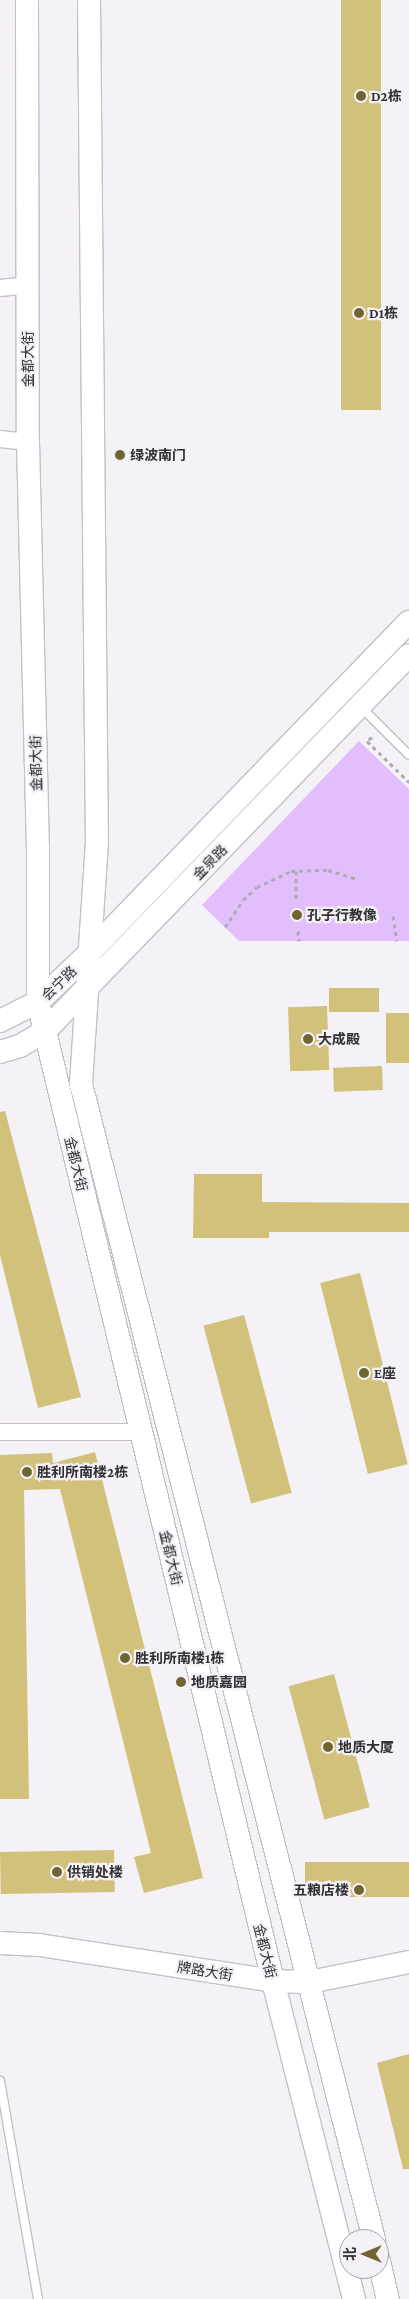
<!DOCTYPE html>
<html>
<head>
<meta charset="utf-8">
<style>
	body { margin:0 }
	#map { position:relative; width:409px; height:2299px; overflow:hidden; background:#f4f1f7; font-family:"Crimson Pro","Noto Sans SC",serif }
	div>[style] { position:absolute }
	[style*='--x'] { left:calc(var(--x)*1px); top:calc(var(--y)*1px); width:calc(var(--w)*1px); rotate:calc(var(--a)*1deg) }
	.green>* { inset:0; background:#e3befc }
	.building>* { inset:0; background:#d2c17a; transform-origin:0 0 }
	.path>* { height:3px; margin-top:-1.5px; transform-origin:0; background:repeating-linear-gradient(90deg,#adabb0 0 4px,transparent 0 8px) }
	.roads { filter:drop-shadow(1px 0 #c4c0c6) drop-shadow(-1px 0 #c4c0c6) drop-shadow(0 1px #c4c0c6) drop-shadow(0 -1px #c4c0c6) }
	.lane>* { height:8px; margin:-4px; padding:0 4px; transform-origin:4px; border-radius:4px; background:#fff }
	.street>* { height:16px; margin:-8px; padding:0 8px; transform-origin:8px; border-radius:8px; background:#fff }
	.secondary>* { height:22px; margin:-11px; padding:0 11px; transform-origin:11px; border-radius:11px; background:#fff }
	.dots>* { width:14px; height:14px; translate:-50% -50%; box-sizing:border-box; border:2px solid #f4f1f7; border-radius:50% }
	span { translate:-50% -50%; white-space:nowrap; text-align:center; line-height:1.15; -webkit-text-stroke:4.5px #f4f1f7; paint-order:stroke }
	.poi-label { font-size:14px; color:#312f32; font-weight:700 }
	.left { translate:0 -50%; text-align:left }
	.right { translate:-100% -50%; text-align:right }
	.street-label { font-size:14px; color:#312f32 }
	.north { position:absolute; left:339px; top:2229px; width:50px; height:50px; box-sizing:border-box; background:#f4f1f7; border:1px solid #a6a3a8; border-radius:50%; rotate:270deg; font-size:14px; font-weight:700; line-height:20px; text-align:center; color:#312f32 }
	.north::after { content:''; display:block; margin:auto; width:18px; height:22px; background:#706431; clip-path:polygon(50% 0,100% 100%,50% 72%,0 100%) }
</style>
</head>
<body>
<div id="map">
	<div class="green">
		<i style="clip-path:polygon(359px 741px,409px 789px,409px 941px,239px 941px,202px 905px)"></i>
	</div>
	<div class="building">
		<i style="left:341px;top:0;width:40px;height:410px"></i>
		<i style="left:379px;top:988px;width:24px;height:50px;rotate:90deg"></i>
		<i style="left:327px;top:1006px;width:64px;height:39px;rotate:88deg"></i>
		<i style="left:409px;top:1013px;width:50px;height:23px;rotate:90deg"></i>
		<i style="left:382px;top:1066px;width:24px;height:49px;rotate:88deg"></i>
		<i style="clip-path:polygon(5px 1111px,81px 1397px,38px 1408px,0 1255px,0 1112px)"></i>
		<i style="clip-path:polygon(194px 1174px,262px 1174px,262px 1202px,409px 1203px,409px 1232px,269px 1232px,269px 1238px,193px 1238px)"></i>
		<i style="left:360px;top:1273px;width:197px;height:41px;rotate:76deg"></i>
		<i style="left:244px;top:1315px;width:184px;height:42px;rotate:75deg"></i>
		<i style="clip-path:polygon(95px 1452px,203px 1878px,144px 1893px,134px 1857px,151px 1853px,60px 1489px,24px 1490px,29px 1799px,0 1799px,0 1455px,52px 1453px,53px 1463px)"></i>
		<i style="left:334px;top:1674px;width:138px;height:47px;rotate:75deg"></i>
		<i style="left:114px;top:1850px;width:42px;height:114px;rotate:89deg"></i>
		<i style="left:409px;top:1862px;width:35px;height:104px;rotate:90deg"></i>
		<i style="clip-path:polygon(409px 2054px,409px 2169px,403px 2169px,377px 2063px)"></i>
	</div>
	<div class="path">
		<i style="--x:372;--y:737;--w:6;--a:141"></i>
		<i style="--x:367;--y:741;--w:59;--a:44.3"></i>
		<i style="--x:296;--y:871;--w:31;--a:90"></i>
		<i style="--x:312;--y:916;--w:64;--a:-2.7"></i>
		<i style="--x:393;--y:916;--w:25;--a:81"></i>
		<i style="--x:225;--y:927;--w:32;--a:-56"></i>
		<i style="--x:243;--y:900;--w:19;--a:-43"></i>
		<i style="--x:257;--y:887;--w:38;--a:-25"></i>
		<i style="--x:291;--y:871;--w:37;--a:-2"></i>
		<i style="--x:328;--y:870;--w:31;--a:17"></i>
		<i style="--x:298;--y:931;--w:10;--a:84"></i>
	</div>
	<div class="roads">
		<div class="lane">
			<i style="--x:362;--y:708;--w:66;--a:45"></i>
			<i style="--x:0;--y:2081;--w:221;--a:80.1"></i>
		</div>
		<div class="street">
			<i style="--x:0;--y:288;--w:27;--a:-6"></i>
			<i style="--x:0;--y:439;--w:28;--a:6"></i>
			<i style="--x:0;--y:1432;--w:141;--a:0"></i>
		</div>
		<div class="secondary">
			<i style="--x:27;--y:0;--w:442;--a:89.9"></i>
			<i style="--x:28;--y:442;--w:404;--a:88.6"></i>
			<i style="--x:38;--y:846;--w:156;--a:90"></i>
			<i style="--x:38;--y:1002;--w:1007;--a:76.5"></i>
			<i style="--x:273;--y:1981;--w:328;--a:75.7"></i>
			<i style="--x:89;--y:0;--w:842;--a:89.46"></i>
			<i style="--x:97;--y:842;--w:243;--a:93.8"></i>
			<i style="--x:81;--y:1084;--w:1192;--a:75.77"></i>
			<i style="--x:0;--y:1021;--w:42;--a:-26.6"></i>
			<i style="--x:38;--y:1002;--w:69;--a:-43.8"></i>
			<i style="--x:88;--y:954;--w:462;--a:-46"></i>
			<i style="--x:0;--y:1052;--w:21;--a:-17"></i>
			<i style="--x:20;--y:1046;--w:29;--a:-31"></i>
			<i style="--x:45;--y:1031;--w:523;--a:-45.93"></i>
			<i style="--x:0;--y:1943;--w:39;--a:3"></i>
			<i style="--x:39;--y:1945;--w:237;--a:8.7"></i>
			<i style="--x:273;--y:1981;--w:37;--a:2"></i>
			<i style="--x:310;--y:1982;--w:101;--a:-11.4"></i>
			<i style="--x:379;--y:2261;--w:39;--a:77"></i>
		</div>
	</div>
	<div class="dots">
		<i style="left:361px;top:96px;background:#706431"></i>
		<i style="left:359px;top:313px;background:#706431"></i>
		<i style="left:120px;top:455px;background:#706431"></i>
		<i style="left:297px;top:915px;background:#706431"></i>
		<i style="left:308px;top:1039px;background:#706431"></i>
		<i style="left:364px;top:1373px;background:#706431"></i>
		<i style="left:27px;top:1472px;background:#706431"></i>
		<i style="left:125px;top:1658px;background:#706431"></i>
		<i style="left:181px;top:1682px;background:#706431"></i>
		<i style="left:328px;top:1747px;background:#706431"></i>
		<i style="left:57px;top:1872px;background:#706431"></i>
		<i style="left:359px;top:1890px;background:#706431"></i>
	</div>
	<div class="poi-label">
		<span class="left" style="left:371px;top:96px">D2栋</span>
		<span class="left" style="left:369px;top:313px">D1栋</span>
		<span class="left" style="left:130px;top:455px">绿波南门</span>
		<span class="left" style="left:307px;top:915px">孔子行教像</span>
		<span class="left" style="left:318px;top:1039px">大成殿</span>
		<span class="left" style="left:374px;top:1373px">E座</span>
		<span class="left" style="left:37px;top:1472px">胜利所南楼2栋</span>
		<span class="left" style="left:135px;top:1658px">胜利所南楼1栋</span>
		<span class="left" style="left:191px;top:1682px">地质嘉园</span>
		<span class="left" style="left:338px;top:1747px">地质大厦</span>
		<span class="left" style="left:67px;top:1872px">供销处楼</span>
		<span class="right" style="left:349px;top:1890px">五粮店楼</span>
	</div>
	<div class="street-label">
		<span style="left:28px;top:359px;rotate:-90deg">金都大街</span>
		<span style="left:36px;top:763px;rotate:-91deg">金都大街</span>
		<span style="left:210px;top:862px;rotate:-46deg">金泉路</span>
		<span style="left:59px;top:983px;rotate:-44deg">会宁路</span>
		<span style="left:76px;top:1164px;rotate:76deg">金都大街</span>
		<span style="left:171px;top:1558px;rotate:77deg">金都大街</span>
		<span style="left:265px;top:1951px;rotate:76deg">金都大街</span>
		<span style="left:205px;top:1971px;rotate:9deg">牌路大街</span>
	</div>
	<div class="north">北</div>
</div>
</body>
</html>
